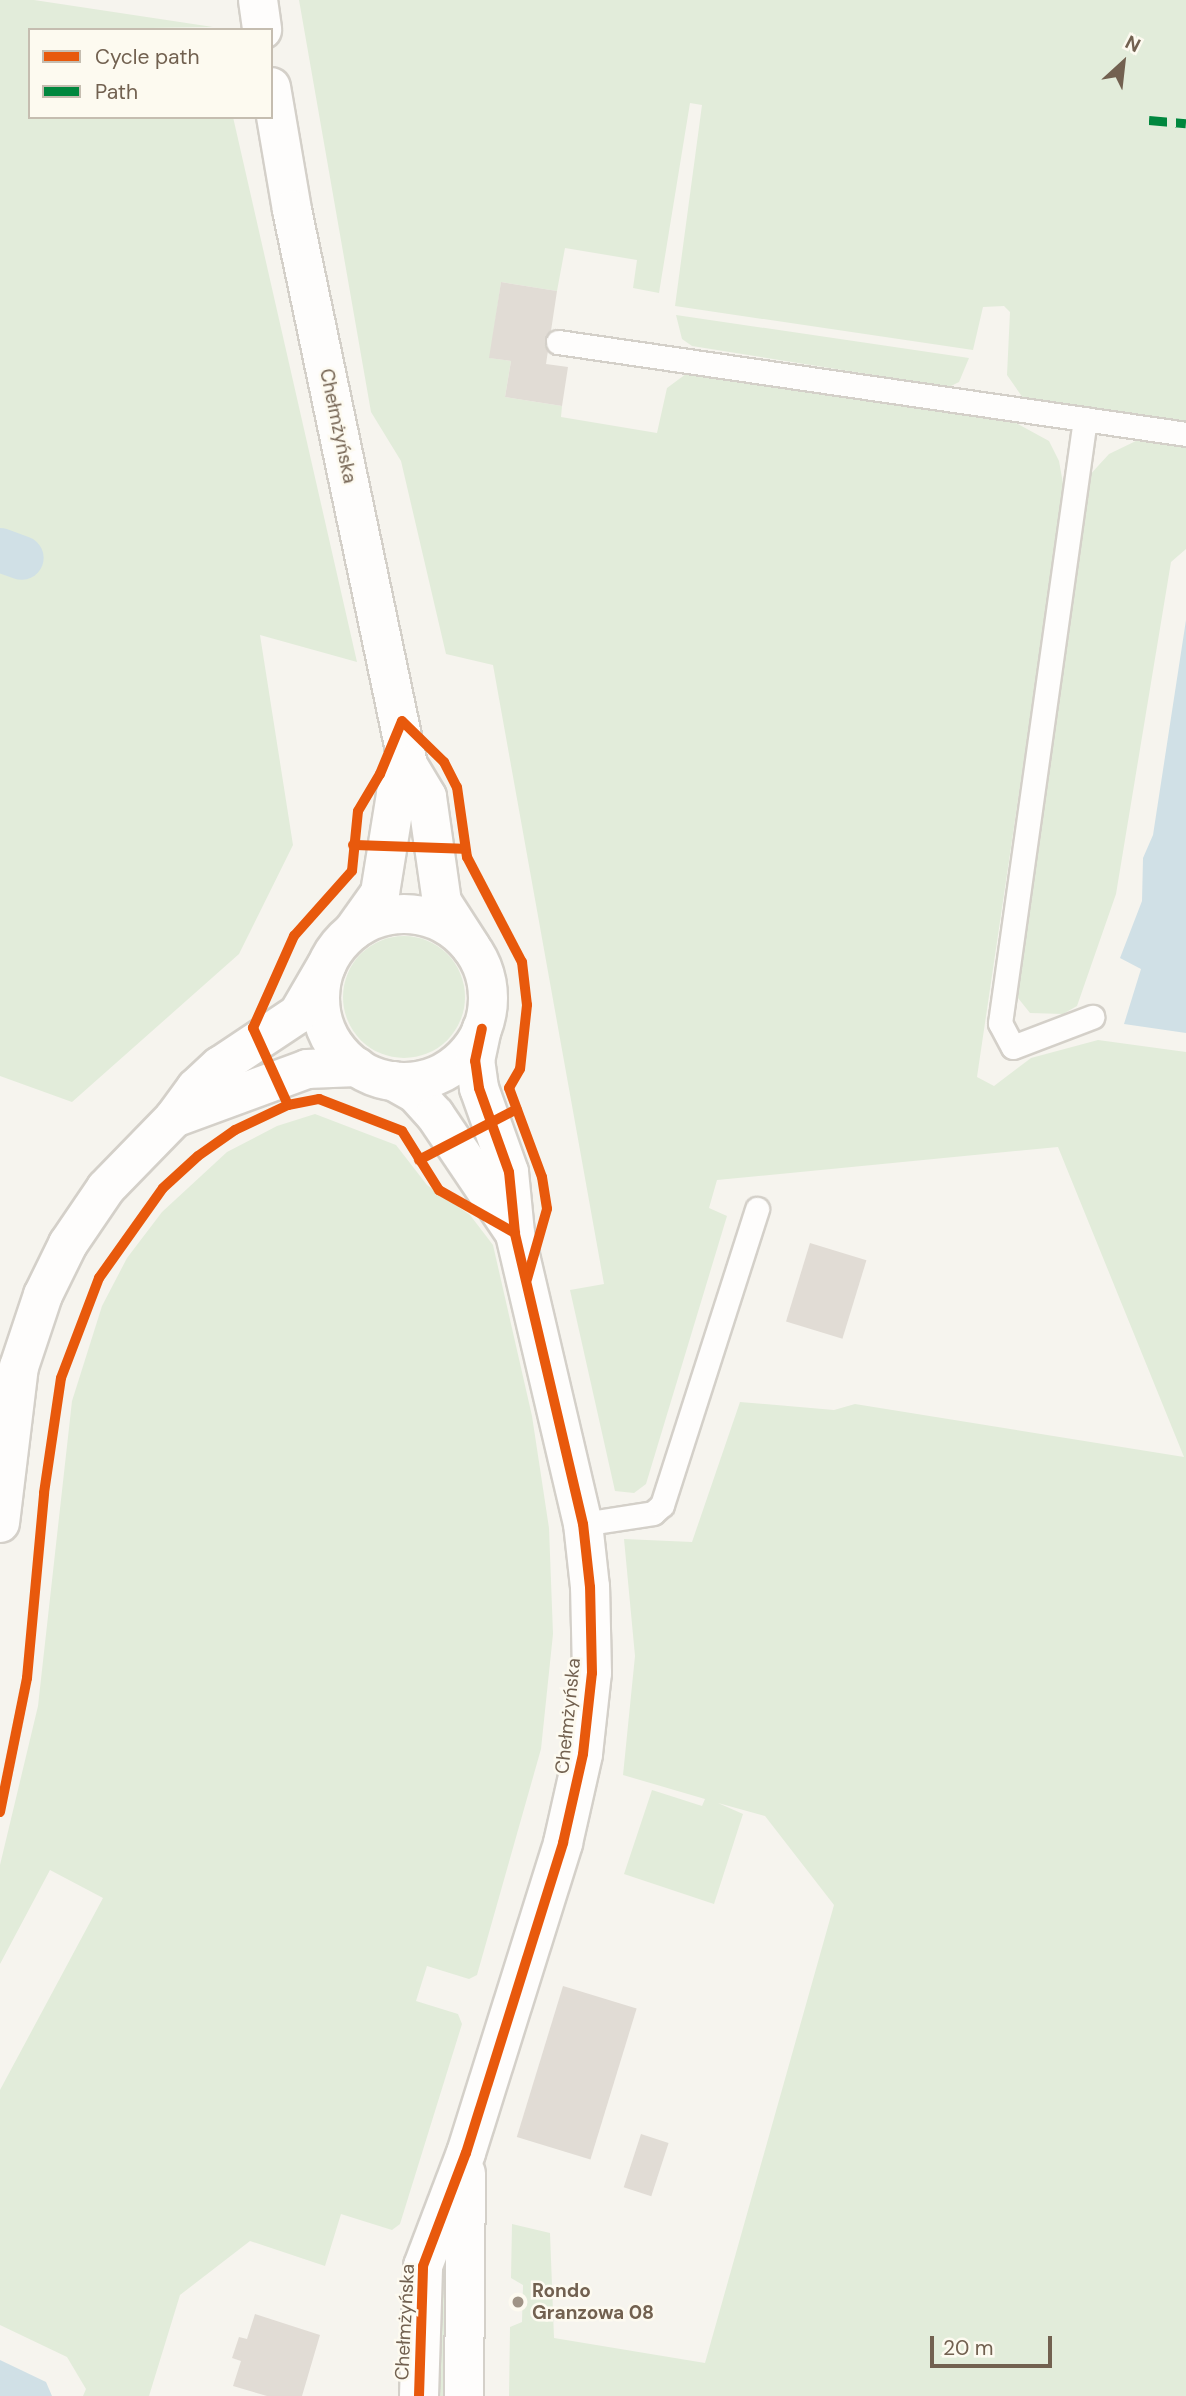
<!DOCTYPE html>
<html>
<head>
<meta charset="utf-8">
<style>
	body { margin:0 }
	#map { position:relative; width:1186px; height:2396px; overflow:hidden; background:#f6f4ee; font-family:"DM Sans",sans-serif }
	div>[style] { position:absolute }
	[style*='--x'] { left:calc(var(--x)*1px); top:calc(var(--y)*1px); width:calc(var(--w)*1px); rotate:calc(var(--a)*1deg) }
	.green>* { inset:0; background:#e2ecda }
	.round { border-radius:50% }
	.water>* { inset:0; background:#d0e0e6 }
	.canal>* { height:44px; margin:-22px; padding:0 22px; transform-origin:22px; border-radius:22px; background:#d0e0e6 }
	.building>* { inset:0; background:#e1dcd5; transform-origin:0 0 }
	.roads { filter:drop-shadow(2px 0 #d4d0c9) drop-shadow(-2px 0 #d4d0c9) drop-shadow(0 2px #d4d0c9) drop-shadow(0 -2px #d4d0c9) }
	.service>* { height:23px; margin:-11.5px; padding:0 11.5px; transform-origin:11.5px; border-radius:11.5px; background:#fefdfc }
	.tertiary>* { height:38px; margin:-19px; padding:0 19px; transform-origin:19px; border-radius:19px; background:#fefdfc }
	.tertiary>.ring { margin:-19px; padding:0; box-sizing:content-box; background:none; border:38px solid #fefdfc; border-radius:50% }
	.quiet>* { height:9px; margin-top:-4.5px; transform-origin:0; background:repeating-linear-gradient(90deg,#00873e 0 18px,transparent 0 27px) }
	.cycleway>* { height:10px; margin:-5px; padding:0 5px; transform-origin:5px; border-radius:5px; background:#e8590c }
	.dots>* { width:19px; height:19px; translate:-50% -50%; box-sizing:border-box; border:4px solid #fdfaf0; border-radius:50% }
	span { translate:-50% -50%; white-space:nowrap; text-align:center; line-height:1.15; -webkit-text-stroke:5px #fdfaf0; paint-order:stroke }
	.street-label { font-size:19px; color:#726150 }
	.poi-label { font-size:19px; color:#726150; font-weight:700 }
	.left { translate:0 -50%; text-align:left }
	.legend { position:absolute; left:28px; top:28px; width:245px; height:91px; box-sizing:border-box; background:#fdfaf0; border:2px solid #c5bdb0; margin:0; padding:9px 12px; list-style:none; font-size:21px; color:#726150 }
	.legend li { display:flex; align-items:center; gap:14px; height:35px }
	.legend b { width:35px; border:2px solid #c5bdb0 }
	.north { position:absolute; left:1088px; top:28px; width:70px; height:70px; -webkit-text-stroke:5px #fdfaf0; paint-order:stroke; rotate:27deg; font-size:19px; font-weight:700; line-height:28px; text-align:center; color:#726150 }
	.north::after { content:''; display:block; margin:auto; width:24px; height:32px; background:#726150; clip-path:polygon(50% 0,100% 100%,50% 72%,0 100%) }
	.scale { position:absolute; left:930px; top:2336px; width:122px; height:32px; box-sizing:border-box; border:4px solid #726150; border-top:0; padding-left:9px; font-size:21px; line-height:24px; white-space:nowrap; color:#726150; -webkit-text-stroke:5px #fdfaf0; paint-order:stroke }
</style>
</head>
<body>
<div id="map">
	<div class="green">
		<i style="clip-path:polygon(0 0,34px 0,213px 27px,30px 30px,30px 117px,233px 117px,357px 662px,260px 635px,293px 845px,239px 954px,72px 1102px,0 1076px)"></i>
		<i style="clip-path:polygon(299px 0,1186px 0,1186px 422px,1023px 398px,1007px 375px,1010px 312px,1004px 306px,983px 307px,973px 350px,675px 306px,702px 105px,690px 103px,659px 293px,633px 288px,637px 260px,565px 248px,557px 291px,501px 282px,490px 358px,511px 361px,505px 397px,562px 406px,561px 417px,657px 433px,667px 388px,690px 371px,1016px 423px,1049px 441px,1059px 461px,1064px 489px,977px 1077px,994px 1086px,1031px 1058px,1098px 1040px,1186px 1052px,1186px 2396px,509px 2396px,510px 2327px,522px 2322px,523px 2285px,511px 2278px,512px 2224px,550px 2233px,554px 2338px,705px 2363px,834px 1905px,765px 1816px,718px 1803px,743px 1814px,714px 1904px,624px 1874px,652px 1790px,702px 1806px,705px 1799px,623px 1775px,635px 1656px,624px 1539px,692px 1542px,740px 1402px,834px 1410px,855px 1404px,1184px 1457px,1058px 1147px,717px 1180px,709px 1208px,727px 1216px,646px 1484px,634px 1493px,615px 1491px,570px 1290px,604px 1284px,493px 665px,446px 654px,401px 461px,371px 412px)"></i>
		<i style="clip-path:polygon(676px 315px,969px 358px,959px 382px,949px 387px,692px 346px,682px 339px)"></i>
		<i style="clip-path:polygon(1140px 439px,1186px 446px,1186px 549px,1171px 562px,1116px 894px,1077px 1006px,1063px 1014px,1030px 1013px,1014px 993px,1087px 478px,1109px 454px)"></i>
		<i class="round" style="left:343px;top:936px;width:122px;height:122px"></i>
		<i style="clip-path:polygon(315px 1114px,396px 1145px,427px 1185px,470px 1215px,493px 1245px,532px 1416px,549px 1528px,553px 1634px,541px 1749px,477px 1975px,469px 1979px,427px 1966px,416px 2001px,458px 2014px,462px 2024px,400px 2224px,392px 2230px,341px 2214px,325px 2266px,250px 2241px,180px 2295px,149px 2396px,83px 2396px,86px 2389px,67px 2357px,0 2325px,0 2090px,103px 1898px,50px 1870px,0 1964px,0 1865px,38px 1706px,72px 1401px,102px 1306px,127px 1258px,162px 1212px,227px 1152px,277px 1126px)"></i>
		<i style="clip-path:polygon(447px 2260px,450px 2396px,438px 2396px,442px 2262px)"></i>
	</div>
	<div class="water">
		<i style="clip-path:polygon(1186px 620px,1186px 1033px,1124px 1024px,1141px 969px,1120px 958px,1142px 901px,1143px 858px,1153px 835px)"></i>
		<i style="clip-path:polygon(0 2360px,46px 2382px,52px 2396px,0 2396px)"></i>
	</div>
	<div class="canal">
		<i style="--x:0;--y:550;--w:23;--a:20"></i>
	</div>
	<div class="building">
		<i style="clip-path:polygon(501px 282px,557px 291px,546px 364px,568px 367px,562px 406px,505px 397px,511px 361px,489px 358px)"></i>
		<i style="left:810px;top:1243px;width:59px;height:82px;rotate:17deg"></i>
		<i style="left:563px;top:1986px;width:77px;height:158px;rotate:17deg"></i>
		<i style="left:641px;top:2134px;width:29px;height:56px;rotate:18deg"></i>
		<i style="clip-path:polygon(255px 2314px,320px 2335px,302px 2396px,267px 2396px,233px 2386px,241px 2361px,232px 2358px,239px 2337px,247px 2339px)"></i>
	</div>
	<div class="roads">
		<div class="service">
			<i style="--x:558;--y:342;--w:635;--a:8.33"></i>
			<i style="--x:1085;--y:419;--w:610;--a:98.01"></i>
			<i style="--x:1000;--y:1023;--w:27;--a:62"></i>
			<i style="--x:1013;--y:1047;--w:85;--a:-20.8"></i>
			<i style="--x:583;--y:1524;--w:71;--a:-8.9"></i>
			<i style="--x:653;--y:1513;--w:12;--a:-42"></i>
			<i style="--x:662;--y:1505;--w:311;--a:-72.2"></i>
		</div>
		<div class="tertiary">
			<i style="--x:258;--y:0;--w:30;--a:82"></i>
			<i style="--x:271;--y:87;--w:125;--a:80.3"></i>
			<i style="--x:292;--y:210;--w:567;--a:78.19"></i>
			<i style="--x:408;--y:765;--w:37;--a:59"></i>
			<i style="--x:427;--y:797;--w:106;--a:81.9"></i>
			<i style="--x:442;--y:902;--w:54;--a:57.2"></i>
			<i class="ring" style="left:320px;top:914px;width:130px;height:130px"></i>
			<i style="--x:353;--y:931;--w:47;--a:-54.6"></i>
			<i style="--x:380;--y:893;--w:100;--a:-80.8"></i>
			<i style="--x:396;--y:794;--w:31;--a:-68"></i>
			<i style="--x:393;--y:1081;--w:26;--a:29"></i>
			<i style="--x:416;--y:1094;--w:28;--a:48"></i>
			<i style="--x:435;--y:1115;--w:141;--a:56"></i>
			<i style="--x:174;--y:1118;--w:142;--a:-20.2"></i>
			<i style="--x:307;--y:1069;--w:50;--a:-2.3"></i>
			<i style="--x:0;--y:1523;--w:157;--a:-83.1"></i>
			<i style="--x:19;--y:1367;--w:76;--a:-71.6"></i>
			<i style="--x:43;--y:1295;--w:57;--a:-63.9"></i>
			<i style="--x:68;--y:1244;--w:68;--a:-55.8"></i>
			<i style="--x:106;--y:1188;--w:98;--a:-45.8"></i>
			<i style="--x:174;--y:1118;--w:37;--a:-54"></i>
			<i style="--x:196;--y:1088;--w:33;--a:-43"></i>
			<i style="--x:220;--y:1066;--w:94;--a:-33.7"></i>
			<i style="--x:298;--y:1014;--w:56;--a:-59.7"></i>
			<i style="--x:419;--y:2396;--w:130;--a:-88.2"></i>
			<i style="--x:423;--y:2266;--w:121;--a:-69.2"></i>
			<i style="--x:466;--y:2153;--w:325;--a:-72.6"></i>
			<i style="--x:563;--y:1843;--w:91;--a:-77.3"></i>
			<i style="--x:583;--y:1754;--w:81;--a:-83.7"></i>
			<i style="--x:592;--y:1673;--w:86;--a:-91.3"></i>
			<i style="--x:590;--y:1587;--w:63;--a:-96.3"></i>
			<i style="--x:583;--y:1524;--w:299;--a:-103.2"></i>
			<i style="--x:515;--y:1233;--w:61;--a:-95.6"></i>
			<i style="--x:509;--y:1172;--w:89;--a:-109.7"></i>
			<i style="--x:479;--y:1088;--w:27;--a:-98"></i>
			<i style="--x:475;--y:1061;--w:33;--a:-78"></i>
			<i style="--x:464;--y:2396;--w:223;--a:-89.5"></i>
		</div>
	</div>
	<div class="quiet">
		<i style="--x:1149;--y:120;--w:37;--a:5"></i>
	</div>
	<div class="cycleway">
		<i style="--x:353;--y:845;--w:112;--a:2"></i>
		<i style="--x:288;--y:1105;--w:85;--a:-114.4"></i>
		<i style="--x:253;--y:1028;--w:101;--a:-66"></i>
		<i style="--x:294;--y:936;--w:87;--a:-48.3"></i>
		<i style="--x:352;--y:871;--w:60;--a:-84.3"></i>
		<i style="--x:358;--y:811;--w:43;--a:-59.3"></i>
		<i style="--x:380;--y:774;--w:57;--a:-67.5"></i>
		<i style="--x:402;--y:721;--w:59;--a:44.3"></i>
		<i style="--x:444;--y:762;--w:28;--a:63"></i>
		<i style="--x:457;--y:787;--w:71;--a:81.9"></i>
		<i style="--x:467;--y:857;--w:119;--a:62.4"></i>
		<i style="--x:522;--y:962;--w:43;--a:83.4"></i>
		<i style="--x:527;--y:1005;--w:64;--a:96.2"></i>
		<i style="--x:520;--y:1069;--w:22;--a:120"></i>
		<i style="--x:509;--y:1088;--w:95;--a:69.7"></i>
		<i style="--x:542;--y:1177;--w:32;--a:81"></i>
		<i style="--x:547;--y:1209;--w:73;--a:105.9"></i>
		<i style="--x:419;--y:1160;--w:110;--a:-27.5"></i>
		<i style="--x:0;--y:1812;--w:137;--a:-78.6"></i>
		<i style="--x:27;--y:1678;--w:186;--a:-84.7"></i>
		<i style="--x:44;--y:1493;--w:116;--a:-81.6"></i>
		<i style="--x:61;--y:1378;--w:107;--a:-69.2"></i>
		<i style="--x:99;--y:1278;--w:110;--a:-54.6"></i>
		<i style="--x:163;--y:1188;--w:47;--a:-42.4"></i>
		<i style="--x:198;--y:1156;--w:45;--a:-35.1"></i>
		<i style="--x:235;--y:1130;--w:59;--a:-25.3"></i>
		<i style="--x:288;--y:1105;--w:32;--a:-11"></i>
		<i style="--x:319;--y:1099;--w:89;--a:21.1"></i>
		<i style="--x:402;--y:1131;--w:70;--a:57.9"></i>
		<i style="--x:439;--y:1190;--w:87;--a:29.5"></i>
		<i style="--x:419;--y:2396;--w:130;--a:-88.2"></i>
		<i style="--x:423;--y:2266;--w:121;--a:-69.2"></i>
		<i style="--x:466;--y:2153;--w:325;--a:-72.6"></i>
		<i style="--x:563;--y:1843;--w:91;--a:-77.3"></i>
		<i style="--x:583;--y:1754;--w:81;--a:-83.7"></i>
		<i style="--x:592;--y:1673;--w:86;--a:-91.3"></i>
		<i style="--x:590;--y:1587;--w:63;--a:-96.3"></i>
		<i style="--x:583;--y:1524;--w:299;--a:-103.2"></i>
		<i style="--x:515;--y:1233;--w:61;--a:-95.6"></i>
		<i style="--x:509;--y:1172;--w:89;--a:-109.7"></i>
		<i style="--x:479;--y:1088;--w:27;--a:-98"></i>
		<i style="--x:475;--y:1061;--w:33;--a:-78"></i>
	</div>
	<div class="dots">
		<i style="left:518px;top:2302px;background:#a09487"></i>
	</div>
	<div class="street-label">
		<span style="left:338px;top:426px;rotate:78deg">Chełmżyńska</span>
		<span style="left:568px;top:1716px;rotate:-84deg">Chełmżyńska</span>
		<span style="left:405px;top:2322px;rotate:-87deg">Chełmżyńska</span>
	</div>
	<div class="poi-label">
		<span class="left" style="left:532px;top:2302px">Rondo<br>Granzowa 08</span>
	</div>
	<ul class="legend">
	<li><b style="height:9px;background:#e8590c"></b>Cycle path</li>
	<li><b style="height:9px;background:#00873e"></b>Path</li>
	</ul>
	<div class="north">N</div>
	<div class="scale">20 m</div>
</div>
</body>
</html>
